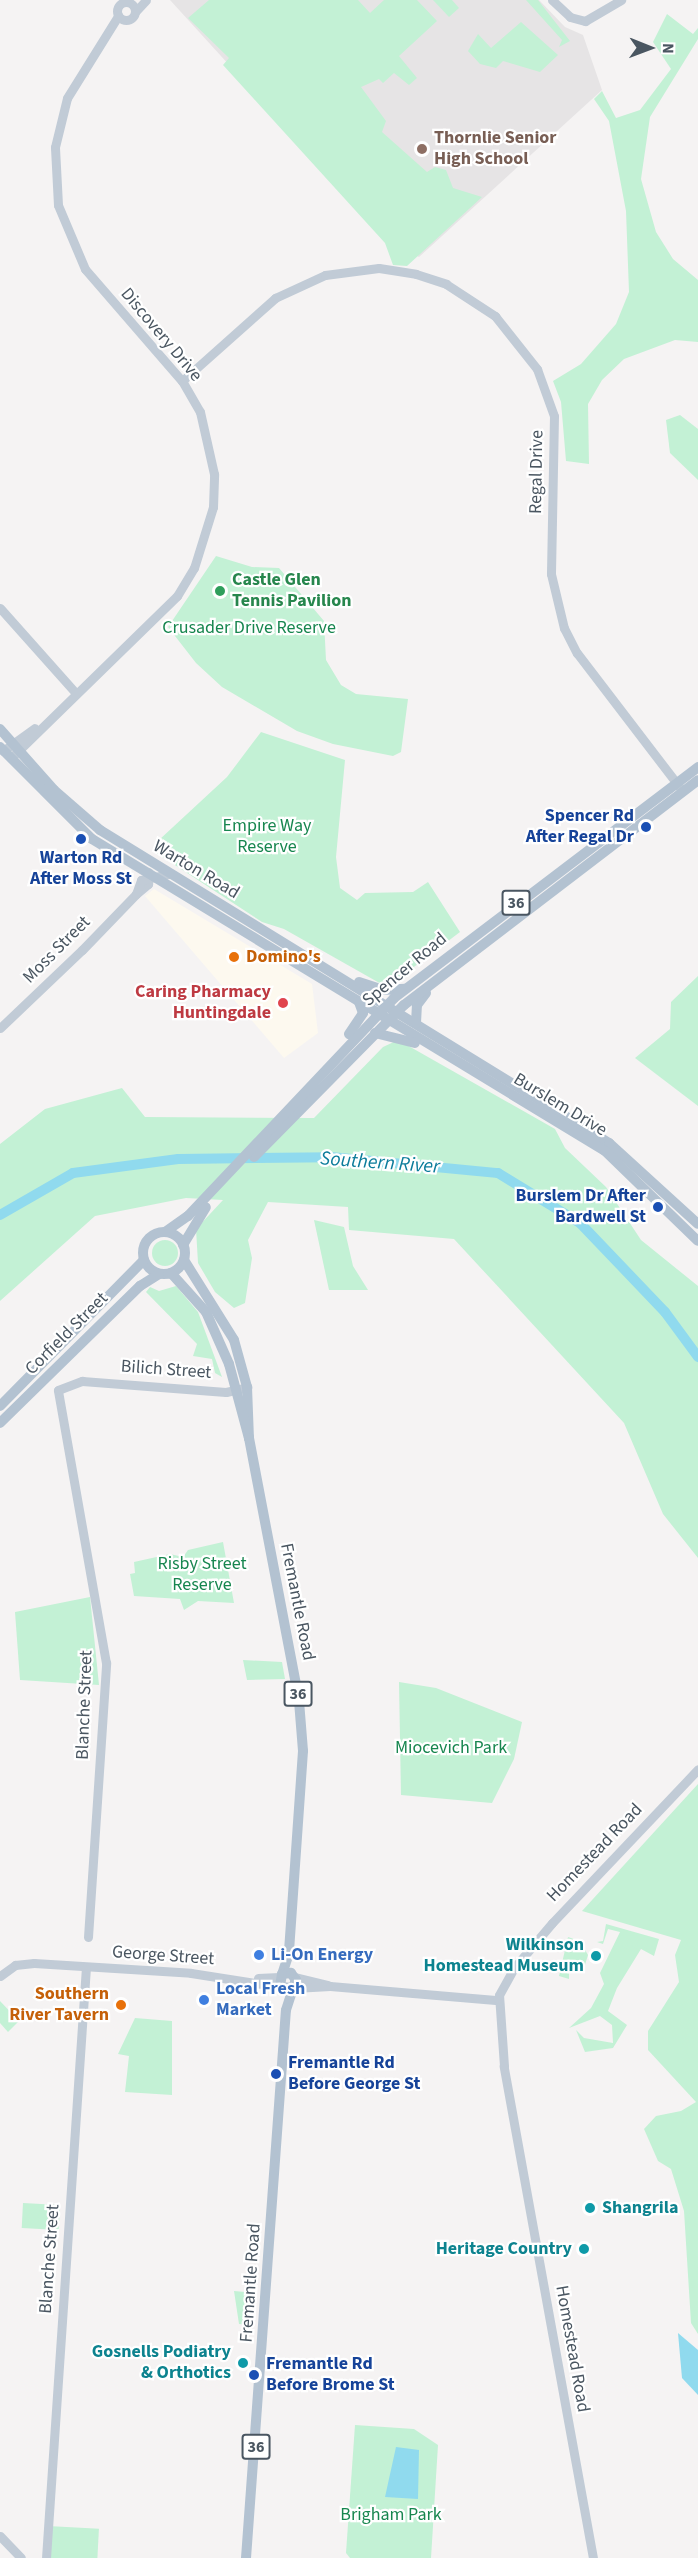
<!DOCTYPE html>
<html>
<head>
<meta charset="utf-8">
<style>
	body { margin:0 }
	#map { position:relative; width:698px; height:2558px; overflow:hidden; background:#f5f3f3; font-family:"Source Sans 3",sans-serif }
	div>[style] { position:absolute }
	[style*='--x'] { left:calc(var(--x)*1px); top:calc(var(--y)*1px); width:calc(var(--w)*1px); rotate:calc(var(--a)*1deg) }
	.commercial>* { inset:0; background:#fdf9ef }
	.education>* { inset:0; background:#e6e4e5 }
	.green>* { inset:0; background:#c3f1d5; transform-origin:0 0 }
	.round { border-radius:50% }
	.water>* { inset:0; background:#90daee }
	.river>* { height:10px; margin:-5px; padding:0 5px; transform-origin:5px; border-radius:5px; background:#90daee }
	.secondary>* { height:9px; margin:-4.5px; padding:0 4.5px; transform-origin:4.5px; border-radius:4.5px; background:#c1cbd6 }
	.secondary>.ring { margin:-4.5px; padding:0; box-sizing:content-box; background:none; border:9px solid #c1cbd6; border-radius:50% }
	.primary>* { height:10px; margin:-5px; padding:0 5px; transform-origin:5px; border-radius:5px; background:#b3c2d1 }
	.primary>.ring { margin:-5px; padding:0; box-sizing:content-box; background:none; border:10px solid #b3c2d1; border-radius:50% }
	.dots>* { width:16px; height:16px; translate:-50% -50%; box-sizing:border-box; border:3px solid #fff; border-radius:50% }
	span { translate:-50% -50%; white-space:nowrap; text-align:center; line-height:1.15; -webkit-text-stroke:4.5px #fff; paint-order:stroke }
	.shield-label span { padding:2px 4px; background:#fff; border:2px solid; border-radius:4px; -webkit-text-stroke-width:0 }
	.shield-label { font-size:16px; color:#4a5661; font-weight:700 }
	.education-label { font-size:18px; color:#785e54; font-weight:700 }
	.left { translate:0 -50%; text-align:left }
	.street-label { font-size:18px; color:#4a5661 }
	.leisure-label { font-size:18px; color:#27864d; font-weight:700 }
	.park-label { font-size:18px; color:#17864f }
	.transit-label { font-size:18px; color:#164399; font-weight:700 }
	.right { translate:-100% -50%; text-align:right }
	.food-label { font-size:18px; color:#c56008; font-weight:700 }
	.health-label { font-size:18px; color:#be3a42; font-weight:700 }
	.culture-label { font-size:18px; color:#0d838f; font-weight:700 }
	.shop-label { font-size:18px; color:#366cbe; font-weight:700 }
	.water-label { font-size:20px; color:#0c7c9b; font-style:italic }
	.north { position:absolute; left:620px; top:18px; width:60px; height:60px; -webkit-text-stroke:4px #fff; paint-order:stroke; rotate:91deg; font-size:16px; font-weight:700; line-height:24px; text-align:center; color:#4a5661 }
	.north::after { content:''; display:block; margin:auto; width:21px; height:27px; background:#4a5661; clip-path:polygon(50% 0,100% 100%,50% 72%,0 100%) }
</style>
</head>
<body>
<div id="map">
	<div class="commercial">
		<i style="clip-path:polygon(154px 889px,312px 984px,318px 1033px,284px 1058px,145px 896px)"></i>
	</div>
	<div class="education">
		<i style="clip-path:polygon(170px 0,539px 0,565px 27px,583px 35px,602px 90px,419px 257px,393px 245px)"></i>
	</div>
	<div class="green">
		<i style="clip-path:polygon(209px 0,358px 0,370px 13px,384px 0,417px 0,437px 21px,399px 56px,417px 78px,409px 85px,394px 73px,383px 83px,379px 79px,361px 87px,386px 121px,382px 132px,427px 172px,435px 167px,446px 170px,453px 188px,482px 197px,407px 266px,393px 265px,385px 243px,223px 65px,229px 58px,188px 18px)"></i>
		<i style="clip-path:polygon(433px 0,452px 0,459px 8px,449px 17px)"></i>
		<i style="clip-path:polygon(526px 0,538px 0,570px 41px,559px 47px,562px 40px)"></i>
		<i style="clip-path:polygon(667px 14px,693px 34px,698px 28px,698px 39px,650px 117px,641px 179px,656px 232px,673px 259px,698px 280px,698px 342px,675px 340px,624px 359px,602px 380px,588px 404px,589px 464px,566px 461px,561px 402px,553px 381px,581px 364px,616px 324px,629px 292px,626px 211px,609px 121px,594px 99px,602px 91px,616px 118px,640px 110px,671px 69px,653px 42px)"></i>
		<i style="clip-path:polygon(521px 22px,558px 55px,540px 72px,503px 61px,496px 68px,480px 64px,468px 51px,478px 34px,491px 48px)"></i>
		<i style="clip-path:polygon(680px 415px,698px 429px,698px 480px,670px 453px,666px 420px)"></i>
		<i style="clip-path:polygon(216px 556px,252px 567px,279px 568px,324px 621px,326px 660px,341px 685px,356px 694px,408px 699px,401px 752px,393px 756px,333px 744px,297px 731px,222px 687px,196px 663px,168px 627px)"></i>
		<i style="clip-path:polygon(261px 732px,345px 760px,336px 857px,340px 888px,357px 900px,365px 893px,413px 892px,428px 882px,460px 932px,398px 979px,383px 985px,284px 929px,262px 922px,155px 852px,159px 840px,227px 777px)"></i>
		<i style="clip-path:polygon(698px 976px,698px 1106px,635px 1058px,670px 1029px,671px 1002px)"></i>
		<i style="clip-path:polygon(398px 1040px,555px 1129px,565px 1148px,606px 1187px,641px 1240px,698px 1286px,698px 1558px,663px 1514px,624px 1423px,454px 1239px,349px 1230px,348px 1207px,268px 1202px,248px 1240px,252px 1258px,245px 1303px,234px 1308px,215px 1292px,198px 1263px,196px 1229px,223px 1200px,186px 1198px,95px 1216px,0 1301px,0 1144px,45px 1109px,122px 1088px,145px 1117px,314px 1118px,383px 1047px)"></i>
		<i style="clip-path:polygon(314px 1220px,344px 1227px,353px 1266px,368px 1290px,329px 1290px)"></i>
		<i class="round" style="left:152px;top:1240px;width:26px;height:26px"></i>
		<i style="clip-path:polygon(176px 1286px,198px 1312px,222px 1377px,215px 1373px,212px 1359px,193px 1356px,197px 1344px,146px 1292px,150px 1287px,159px 1291px)"></i>
		<i style="clip-path:polygon(223px 1542px,234px 1603px,198px 1601px,184px 1610px,180px 1599px,134px 1596px,130px 1574px,135px 1573px,134px 1562px,170px 1554px,183px 1557px,188px 1550px)"></i>
		<i style="clip-path:polygon(90px 1597px,99px 1685px,20px 1680px,15px 1612px)"></i>
		<i style="clip-path:polygon(243px 1660px,282px 1662px,285px 1679px,247px 1680px)"></i>
		<i style="clip-path:polygon(399px 1682px,436px 1688px,522px 1722px,514px 1759px,492px 1803px,401px 1795px)"></i>
		<i style="clip-path:polygon(698px 1784px,698px 2334px,691px 2323px,684px 2211px,671px 2169px,658px 2161px,644px 2129px,656px 2116px,681px 2111px,696px 2102px,648px 2050px,648px 2031px,679px 1982px,675px 1955px,681px 1940px,582px 1911px)"></i>
		<i style="clip-path:polygon(606px 1924px,659px 1939px,654px 1956px,641px 1949px,617px 1988px,608px 2011px,627px 2025px,613px 2048px,585px 2052px,576px 2030px,584px 2038px,613px 2043px,612px 2025px,600px 2016px,569px 2028px,591px 2008px,604px 1984px,600px 1973px,620px 1932px,608px 1929px,603px 1944px,597px 1942px,603px 1941px)"></i>
		<i style="clip-path:polygon(568px 1937px,580px 1941px,588px 1955px,584px 1968px,569px 1963px,569px 1979px,559px 1976px)"></i>
		<i style="clip-path:polygon(0 2001px,19px 2021px,8px 2032px,0 2023px)"></i>
		<i style="clip-path:polygon(135px 2018px,172px 2021px,172px 2095px,125px 2092px,129px 2056px,118px 2054px)"></i>
		<i style="left:23px;top:2203px;width:37px;height:25px;rotate:3deg"></i>
		<i style="clip-path:polygon(234px 2291px,256px 2293px,254px 2325px,239px 2324px)"></i>
		<i style="clip-path:polygon(355px 2425px,414px 2429px,438px 2445px,431px 2558px,350px 2558px,346px 2553px)"></i>
		<i style="left:48px;top:2526px;width:51px;height:32px;rotate:3deg"></i>
	</div>
	<div class="water">
		<i style="clip-path:polygon(678px 2333px,698px 2350px,698px 2395px,682px 2378px)"></i>
		<i style="clip-path:polygon(396px 2447px,419px 2450px,418px 2499px,385px 2497px)"></i>
	</div>
	<div class="river">
		<i style="--x:0;--y:1215;--w:84;--a:-29.9"></i>
		<i style="--x:73;--y:1173;--w:106;--a:-7.6"></i>
		<i style="--x:178;--y:1159;--w:153;--a:-0.7"></i>
		<i style="--x:331;--y:1157;--w:168;--a:5.5"></i>
		<i style="--x:498;--y:1173;--w:96;--a:31.4"></i>
		<i style="--x:580;--y:1223;--w:123;--a:46.3"></i>
		<i style="--x:665;--y:1312;--w:56;--a:53.7"></i>
	</div>
	<div class="secondary">
		<i style="--x:552;--y:0;--w:25;--a:43"></i>
		<i style="--x:570;--y:17;--w:16;--a:15"></i>
		<i style="--x:585;--y:21;--w:42;--a:-30.3"></i>
		<i class="ring" style="left:117px;top:2px;width:9px;height:9px"></i>
		<i style="--x:135;--y:12;--w:16;--a:-47"></i>
		<i style="--x:182;--y:381;--w:125;--a:-41.7"></i>
		<i style="--x:275;--y:298;--w:55;--a:-24.7"></i>
		<i style="--x:325;--y:275;--w:54;--a:-7.4"></i>
		<i style="--x:379;--y:268;--w:37;--a:9"></i>
		<i style="--x:416;--y:274;--w:32;--a:18"></i>
		<i style="--x:446;--y:284;--w:59;--a:33.1"></i>
		<i style="--x:495;--y:316;--w:68;--a:51.6"></i>
		<i style="--x:537;--y:369;--w:50;--a:70.1"></i>
		<i style="--x:554;--y:416;--w:158;--a:91.1"></i>
		<i style="--x:551;--y:574;--w:56;--a:76.5"></i>
		<i style="--x:564;--y:628;--w:28;--a:63"></i>
		<i style="--x:577;--y:653;--w:171;--a:52.6"></i>
		<i style="--x:0;--y:608;--w:111;--a:48.3"></i>
		<i style="--x:3;--y:751;--w:39;--a:-36"></i>
		<i style="--x:14;--y:755;--w:228;--a:-44.3"></i>
		<i style="--x:177;--y:596;--w:33;--a:-59"></i>
		<i style="--x:194;--y:568;--w:64;--a:-72.7"></i>
		<i style="--x:213;--y:507;--w:33;--a:-88"></i>
		<i style="--x:214;--y:474;--w:64;--a:-102.7"></i>
		<i style="--x:200;--y:412;--w:36;--a:-120"></i>
		<i style="--x:182;--y:381;--w:148;--a:-130.9"></i>
		<i style="--x:85;--y:269;--w:69;--a:-112.9"></i>
		<i style="--x:58;--y:205;--w:58;--a:-93"></i>
		<i style="--x:55;--y:147;--w:50;--a:-76.2"></i>
		<i style="--x:67;--y:98;--w:97;--a:-58.1"></i>
		<i style="--x:136;--y:894;--w:16;--a:-40"></i>
		<i style="--x:148;--y:884;--w:12;--a:-90"></i>
		<i style="--x:0;--y:1028;--w:113;--a:-43.6"></i>
		<i style="--x:82;--y:950;--w:78;--a:-46"></i>
		<i style="--x:136;--y:894;--w:15;--a:-70"></i>
		<i style="--x:141;--y:880;--w:29;--a:-12"></i>
		<i style="--x:88;--y:1937;--w:275;--a:-86.2"></i>
		<i style="--x:106;--y:1663;--w:277;--a:-100"></i>
		<i style="--x:58;--y:1390;--w:26;--a:-21"></i>
		<i style="--x:82;--y:1381;--w:144;--a:4.4"></i>
		<i style="--x:226;--y:1392;--w:22;--a:-13"></i>
		<i style="--x:0;--y:1976;--w:19;--a:-36"></i>
		<i style="--x:15;--y:1965;--w:19;--a:-6"></i>
		<i style="--x:34;--y:1963;--w:157;--a:3.6"></i>
		<i style="--x:191;--y:1973;--w:90;--a:8.9"></i>
		<i style="--x:295;--y:1977;--w:34;--a:14"></i>
		<i style="--x:258;--y:1978;--w:21;--a:-3"></i>
		<i style="--x:294;--y:1988;--w:36;--a:-3"></i>
		<i style="--x:330;--y:1986;--w:169;--a:4.8"></i>
		<i style="--x:0;--y:2536;--w:30;--a:46"></i>
		<i style="--x:46;--y:2558;--w:592;--a:-86.13"></i>
		<i style="--x:593;--y:2558;--w:500;--a:-100.3"></i>
		<i style="--x:504;--y:2066;--w:71;--a:-94"></i>
		<i style="--x:499;--y:1995;--w:31;--a:-61"></i>
		<i style="--x:514;--y:1968;--w:59;--a:-49.8"></i>
		<i style="--x:552;--y:1923;--w:212;--a:-46.5"></i>
	</div>
	<div class="primary">
		<i style="--x:0;--y:729;--w:81;--a:48.5"></i>
		<i style="--x:54;--y:790;--w:61;--a:41"></i>
		<i style="--x:100;--y:830;--w:598;--a:31.59"></i>
		<i style="--x:609;--y:1143;--w:120;--a:42.3"></i>
		<i style="--x:0;--y:747;--w:130;--a:45"></i>
		<i style="--x:92;--y:839;--w:600;--a:31.31"></i>
		<i style="--x:605;--y:1151;--w:129;--a:44.1"></i>
		<i style="--x:359;--y:982;--w:25;--a:18"></i>
		<i style="--x:383;--y:990;--w:22;--a:-3"></i>
		<i style="--x:416;--y:1023;--w:18;--a:-87"></i>
		<i style="--x:417;--y:1005;--w:15;--a:-53"></i>
		<i style="--x:375;--y:1033;--w:41;--a:14"></i>
		<i style="--x:349;--y:1034;--w:25;--a:-56"></i>
		<i style="--x:363;--y:1013;--w:12;--a:-110"></i>
		<i style="--x:254;--y:1157;--w:214;--a:-45.4"></i>
		<i style="--x:404;--y:1005;--w:370;--a:-37.4"></i>
		<i style="--x:165;--y:1232;--w:28;--a:-35"></i>
		<i style="--x:188;--y:1216;--w:300;--a:-46.6"></i>
		<i style="--x:394;--y:998;--w:382;--a:-37.2"></i>
		<i class="ring" style="left:143px;top:1232px;width:32px;height:32px"></i>
		<i style="--x:183;--y:1245;--w:44;--a:-58.8"></i>
		<i style="--x:184;--y:1260;--w:94;--a:58"></i>
		<i style="--x:234;--y:1340;--w:49;--a:74.5"></i>
		<i style="--x:247;--y:1387;--w:51;--a:87.8"></i>
		<i style="--x:171;--y:1273;--w:52;--a:48.1"></i>
		<i style="--x:206;--y:1312;--w:57;--a:66.1"></i>
		<i style="--x:229;--y:1364;--w:77;--a:74.9"></i>
		<i style="--x:249;--y:1438;--w:268;--a:79.2"></i>
		<i style="--x:299;--y:1701;--w:50;--a:85.4"></i>
		<i style="--x:303;--y:1751;--w:202;--a:94"></i>
		<i style="--x:289;--y:1953;--w:22;--a:108"></i>
		<i style="--x:0;--y:1406;--w:205;--a:-45.4"></i>
		<i style="--x:0;--y:1423;--w:196;--a:-44.4"></i>
		<i style="--x:140;--y:1286;--w:22;--a:-32"></i>
		<i style="--x:246;--y:2558;--w:549;--a:-85.83"></i>
		<i style="--x:286;--y:2010;--w:32;--a:-72"></i>
		<i style="--x:296;--y:1980;--w:9;--a:-126"></i>
		<i style="--x:291;--y:1973;--w:9;--a:174"></i>
		<i style="--x:282;--y:1974;--w:13;--a:99"></i>
		<i style="--x:280;--y:1987;--w:13;--a:4"></i>
	</div>
	<div class="dots">
		<i style="left:422px;top:149px;background:#8d6e63"></i>
		<i style="left:220px;top:591px;background:#2e9e5b"></i>
		<i style="left:646px;top:827px;background:#1a4fb4"></i>
		<i style="left:81px;top:839px;background:#1a4fb4"></i>
		<i style="left:234px;top:957px;background:#e8710a"></i>
		<i style="left:283px;top:1003px;background:#e0444e"></i>
		<i style="left:658px;top:1207px;background:#1a4fb4"></i>
		<i style="left:259px;top:1955px;background:#3f7fe0"></i>
		<i style="left:596px;top:1956px;background:#0f9aa8"></i>
		<i style="left:204px;top:2000px;background:#3f7fe0"></i>
		<i style="left:121px;top:2005px;background:#e8710a"></i>
		<i style="left:276px;top:2074px;background:#1a4fb4"></i>
		<i style="left:590px;top:2208px;background:#0f9aa8"></i>
		<i style="left:584px;top:2249px;background:#0f9aa8"></i>
		<i style="left:243px;top:2363px;background:#0f9aa8"></i>
		<i style="left:254px;top:2375px;background:#1a4fb4"></i>
	</div>
	<div class="shield-label">
		<span style="left:516px;top:903px">36</span>
		<span style="left:298px;top:1694px">36</span>
		<span style="left:256px;top:2447px">36</span>
	</div>
	<div class="education-label">
		<span class="left" style="left:434px;top:149px">Thornlie Senior<br>High School</span>
	</div>
	<div class="street-label">
		<span style="left:161px;top:335px;rotate:50deg">Discovery Drive</span>
		<span style="left:537px;top:472px;rotate:-89deg">Regal Drive</span>
		<span style="left:196px;top:870px;rotate:31deg">Warton Road</span>
		<span style="left:57px;top:950px;rotate:-45deg">Moss Street</span>
		<span style="left:405px;top:970px;rotate:-40deg">Spencer Road</span>
		<span style="left:560px;top:1105px;rotate:31deg">Burslem Drive</span>
		<span style="left:67px;top:1334px;rotate:-45deg">Corfield Street</span>
		<span style="left:166px;top:1370px;rotate:4deg">Bilich Street</span>
		<span style="left:297px;top:1602px;rotate:79deg">Fremantle Road</span>
		<span style="left:85px;top:1705px;rotate:-88deg">Blanche Street</span>
		<span style="left:595px;top:1853px;rotate:-46deg">Homestead Road</span>
		<span style="left:163px;top:1956px;rotate:4deg">George Street</span>
		<span style="left:50px;top:2259px;rotate:-86deg">Blanche Street</span>
		<span style="left:251px;top:2283px;rotate:-86deg">Fremantle Road</span>
		<span style="left:572px;top:2349px;rotate:80deg">Homestead Road</span>
	</div>
	<div class="leisure-label">
		<span class="left" style="left:232px;top:591px">Castle Glen<br>Tennis Pavilion</span>
	</div>
	<div class="park-label">
		<span style="left:249px;top:628px">Crusader Drive Reserve</span>
		<span style="left:267px;top:837px">Empire Way<br>Reserve</span>
		<span style="left:202px;top:1575px">Risby Street<br>Reserve</span>
		<span style="left:451px;top:1748px">Miocevich Park</span>
		<span style="left:391px;top:2515px">Brigham Park</span>
	</div>
	<div class="transit-label">
		<span class="right" style="left:634px;top:827px">Spencer Rd<br>After Regal Dr</span>
		<span style="left:81px;top:869px">Warton Rd<br>After Moss St</span>
		<span class="right" style="left:646px;top:1207px">Burslem Dr After<br>Bardwell St</span>
		<span class="left" style="left:288px;top:2074px">Fremantle Rd<br>Before George St</span>
		<span class="left" style="left:266px;top:2375px">Fremantle Rd<br>Before Brome St</span>
	</div>
	<div class="food-label">
		<span class="left" style="left:246px;top:957px">Domino's</span>
		<span class="right" style="left:109px;top:2005px">Southern<br>River Tavern</span>
	</div>
	<div class="health-label">
		<span class="right" style="left:271px;top:1003px">Caring Pharmacy<br>Huntingdale</span>
	</div>
	<div class="culture-label">
		<span class="right" style="left:584px;top:1956px">Wilkinson<br>Homestead Museum</span>
		<span class="left" style="left:602px;top:2208px">Shangrila</span>
		<span class="right" style="left:572px;top:2249px">Heritage Country</span>
		<span class="right" style="left:231px;top:2363px">Gosnells Podiatry<br>&amp; Orthotics</span>
	</div>
	<div class="shop-label">
		<span class="left" style="left:271px;top:1955px">Li-On Energy</span>
		<span class="left" style="left:216px;top:2000px">Local Fresh<br>Market</span>
	</div>
	<div class="water-label">
		<span style="left:380px;top:1163px;rotate:4deg">Southern River</span>
	</div>
	<div class="north">N</div>
</div>
</body>
</html>
